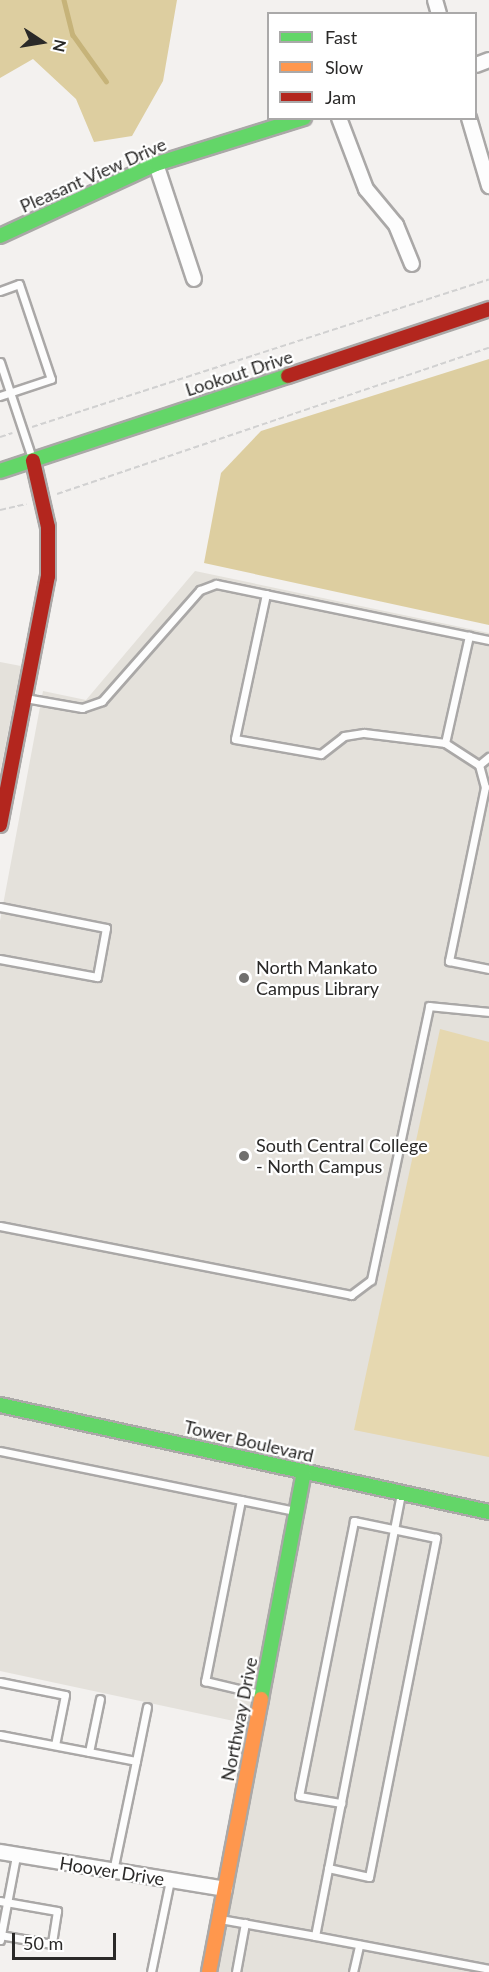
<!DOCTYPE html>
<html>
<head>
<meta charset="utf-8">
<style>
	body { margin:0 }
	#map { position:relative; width:489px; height:1972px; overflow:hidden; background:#f3f1ef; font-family:Lato,sans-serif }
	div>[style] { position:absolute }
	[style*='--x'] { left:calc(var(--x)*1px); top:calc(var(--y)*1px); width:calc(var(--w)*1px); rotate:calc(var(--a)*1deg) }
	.built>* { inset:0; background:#e4e1db }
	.green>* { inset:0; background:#e6d8b0 }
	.forest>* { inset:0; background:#ddcea0 }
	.stream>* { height:4.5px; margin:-2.25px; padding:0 2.25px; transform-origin:2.25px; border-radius:2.25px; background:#c6b379 }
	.path>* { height:2px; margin-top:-1px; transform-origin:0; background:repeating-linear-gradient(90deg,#d1d1d1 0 6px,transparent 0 9px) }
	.roads { filter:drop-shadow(2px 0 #aaa8a7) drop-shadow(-2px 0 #aaa8a7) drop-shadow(0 2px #aaa8a7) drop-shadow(0 -2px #aaa8a7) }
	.lane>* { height:7px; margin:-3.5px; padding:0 3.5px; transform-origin:3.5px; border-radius:3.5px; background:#fdfdfd }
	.street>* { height:14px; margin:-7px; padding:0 7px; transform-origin:7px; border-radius:7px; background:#fdfdfd }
	.fast>* { height:14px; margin:-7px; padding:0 7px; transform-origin:7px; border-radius:7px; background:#63d668 }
	.slow>* { height:14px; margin:-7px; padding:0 7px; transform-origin:7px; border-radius:7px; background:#ff974d }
	.jam>* { height:14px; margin:-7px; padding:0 7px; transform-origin:7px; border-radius:7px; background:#b3261e }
	.dots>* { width:16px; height:16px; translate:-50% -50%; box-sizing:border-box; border:3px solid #fff; border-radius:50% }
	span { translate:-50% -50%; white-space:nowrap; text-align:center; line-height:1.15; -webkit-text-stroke:4.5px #fff; paint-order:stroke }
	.street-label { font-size:18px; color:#2a2928 }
	.poi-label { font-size:18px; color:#2a2928 }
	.left { translate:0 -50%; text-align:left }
	.legend { position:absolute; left:267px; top:12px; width:210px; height:108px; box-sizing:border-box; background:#fff; border:2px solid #aaa9a9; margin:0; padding:8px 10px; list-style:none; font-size:18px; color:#2a2928 }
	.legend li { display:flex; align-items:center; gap:12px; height:30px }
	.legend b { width:30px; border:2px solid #aaa9a9 }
	.north { position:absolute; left:12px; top:12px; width:60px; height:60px; -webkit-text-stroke:4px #fff; paint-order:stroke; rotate:102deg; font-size:16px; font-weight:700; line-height:24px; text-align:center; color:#2a2928 }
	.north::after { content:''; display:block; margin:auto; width:21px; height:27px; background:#2a2928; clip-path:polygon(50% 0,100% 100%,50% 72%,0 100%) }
	.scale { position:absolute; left:12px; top:1933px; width:104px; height:27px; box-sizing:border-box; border:3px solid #2a2928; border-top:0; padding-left:8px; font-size:18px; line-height:21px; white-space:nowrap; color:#2a2928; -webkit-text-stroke:4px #fff; paint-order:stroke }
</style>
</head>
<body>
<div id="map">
	<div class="built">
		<i style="clip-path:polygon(195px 571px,489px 633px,489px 1972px,210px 1972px,262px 1727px,0 1671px,0 921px,43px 691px,86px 700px)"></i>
		<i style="clip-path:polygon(0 662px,21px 666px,0 773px)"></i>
	</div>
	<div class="green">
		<i style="clip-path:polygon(440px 1029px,489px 1042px,489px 1457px,354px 1430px)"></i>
	</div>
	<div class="forest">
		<i style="clip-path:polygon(0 0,177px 0,163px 81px,132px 136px,94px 142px,76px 99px,33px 59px,0 78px)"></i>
		<i style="clip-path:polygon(489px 359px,489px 625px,204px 563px,221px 473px,261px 431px)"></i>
	</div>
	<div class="stream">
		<i style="--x:64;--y:0;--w:36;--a:76"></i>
		<i style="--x:73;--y:35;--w:57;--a:54.3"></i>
	</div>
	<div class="path">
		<i style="--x:32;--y:427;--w:480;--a:-17.9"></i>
		<i style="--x:0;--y:437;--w:13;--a:-18"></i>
		<i style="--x:57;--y:494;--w:456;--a:-18.7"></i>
		<i style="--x:0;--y:510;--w:27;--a:-13"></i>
	</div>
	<div class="roads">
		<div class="lane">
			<i style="--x:0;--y:291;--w:20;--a:-20"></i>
			<i style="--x:19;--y:284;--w:100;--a:71.4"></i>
			<i style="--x:51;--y:379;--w:54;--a:161.6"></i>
			<i style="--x:0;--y:362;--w:101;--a:71.6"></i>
			<i style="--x:266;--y:594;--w:148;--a:102.1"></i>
			<i style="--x:235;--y:739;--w:87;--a:9.9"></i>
			<i style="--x:321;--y:754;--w:29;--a:-38"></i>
			<i style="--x:344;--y:736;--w:20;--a:-9"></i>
			<i style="--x:364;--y:733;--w:82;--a:7"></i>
			<i style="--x:445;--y:743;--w:110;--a:-77.4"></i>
			<i style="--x:25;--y:698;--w:58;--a:10"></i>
			<i style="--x:82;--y:708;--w:21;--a:-19"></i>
			<i style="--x:102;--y:701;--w:148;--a:-48.6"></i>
			<i style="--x:200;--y:590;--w:17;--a:-21"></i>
			<i style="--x:216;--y:584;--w:279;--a:11.6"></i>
			<i style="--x:445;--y:743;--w:40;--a:32.9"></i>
			<i style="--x:479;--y:765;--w:13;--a:-39"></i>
			<i style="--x:479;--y:765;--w:23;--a:75"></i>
			<i style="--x:485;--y:787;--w:178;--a:101.7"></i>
			<i style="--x:449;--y:961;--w:41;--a:11.3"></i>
			<i style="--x:0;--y:907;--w:108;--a:11.2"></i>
			<i style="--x:106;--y:928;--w:50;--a:100.4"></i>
			<i style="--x:97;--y:977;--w:99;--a:-169.5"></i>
			<i style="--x:0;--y:1226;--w:358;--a:11.1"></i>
			<i style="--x:351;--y:1295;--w:25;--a:-37"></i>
			<i style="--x:371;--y:1280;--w:280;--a:-78"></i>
			<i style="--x:429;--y:1006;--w:60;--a:5.7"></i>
			<i style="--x:0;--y:1451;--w:300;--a:11.5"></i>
			<i style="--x:241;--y:1500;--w:185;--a:101.2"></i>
			<i style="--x:205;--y:1681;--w:57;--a:13.3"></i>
			<i style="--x:0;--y:1682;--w:66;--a:11.3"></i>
			<i style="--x:65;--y:1695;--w:51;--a:101.3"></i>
			<i style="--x:0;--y:1735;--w:138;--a:10.8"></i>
			<i style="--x:136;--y:1761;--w:112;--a:101.8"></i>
			<i style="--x:89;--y:1752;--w:54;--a:-78.3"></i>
			<i style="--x:136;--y:1761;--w:55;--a:-78.5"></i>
			<i style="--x:328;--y:1868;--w:42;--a:12.4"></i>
			<i style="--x:369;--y:1877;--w:346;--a:-78.8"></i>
			<i style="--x:436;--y:1538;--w:84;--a:-168.3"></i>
			<i style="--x:354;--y:1521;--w:280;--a:101.3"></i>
			<i style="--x:299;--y:1796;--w:43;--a:9.5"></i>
			<i style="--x:0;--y:1901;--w:58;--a:10"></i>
			<i style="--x:57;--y:1911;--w:33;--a:99"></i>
			<i style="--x:52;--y:1944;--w:53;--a:-170.2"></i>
			<i style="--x:220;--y:1919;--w:97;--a:10.1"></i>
			<i style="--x:315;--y:1936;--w:450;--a:-79"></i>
			<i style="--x:315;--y:1936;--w:177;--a:10.7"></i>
			<i style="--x:0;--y:1940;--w:86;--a:-79.2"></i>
			<i style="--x:151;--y:1972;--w:94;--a:-78.3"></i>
			<i style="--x:236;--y:1972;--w:50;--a:-79.6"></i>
			<i style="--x:353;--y:1972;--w:28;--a:-77"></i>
		</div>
		<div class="street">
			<i style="--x:435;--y:0;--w:15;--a:74"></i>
			<i style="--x:476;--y:65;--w:14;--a:-21"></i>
			<i style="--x:339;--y:118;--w:76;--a:69.2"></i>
			<i style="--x:366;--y:189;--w:47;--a:50.2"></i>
			<i style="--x:396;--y:225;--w:42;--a:67.7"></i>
			<i style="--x:469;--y:118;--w:71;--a:73.6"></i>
			<i style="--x:156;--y:164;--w:121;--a:71.7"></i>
			<i style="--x:0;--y:1852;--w:228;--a:9.3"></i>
		</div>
		<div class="fast">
			<i style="--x:0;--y:236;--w:172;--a:-24.8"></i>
			<i style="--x:156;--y:164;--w:155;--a:-17.3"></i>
			<i style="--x:0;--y:471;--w:303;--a:-18.3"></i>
			<i style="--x:0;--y:1405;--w:501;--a:12.34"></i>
			<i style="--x:261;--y:1699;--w:231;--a:-79.3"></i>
		</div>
		<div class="slow">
			<i style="--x:209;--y:1972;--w:278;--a:-79.2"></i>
		</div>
		<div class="jam">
			<i style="--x:288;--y:376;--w:212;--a:-18.4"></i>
			<i style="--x:0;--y:825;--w:254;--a:-79.1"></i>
			<i style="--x:48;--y:576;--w:49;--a:-90"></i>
			<i style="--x:48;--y:527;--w:68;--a:-102.8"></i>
		</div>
	</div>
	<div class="dots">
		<i style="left:244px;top:978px;background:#706f6e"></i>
		<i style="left:244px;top:1156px;background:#706f6e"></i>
	</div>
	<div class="street-label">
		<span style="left:93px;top:175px;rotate:-24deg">Pleasant View Drive</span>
		<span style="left:239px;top:373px;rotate:-18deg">Lookout Drive</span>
		<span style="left:249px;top:1441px;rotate:13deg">Tower Boulevard</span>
		<span style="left:239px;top:1719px;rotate:-79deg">Northway Drive</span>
		<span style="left:112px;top:1871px;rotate:9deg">Hoover Drive</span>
	</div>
	<div class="poi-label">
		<span class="left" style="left:256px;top:978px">North Mankato<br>Campus Library</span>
		<span class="left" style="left:256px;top:1156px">South Central College<br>- North Campus</span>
	</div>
	<ul class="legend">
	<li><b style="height:8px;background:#63d668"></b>Fast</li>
	<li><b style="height:8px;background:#ff974d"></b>Slow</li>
	<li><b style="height:8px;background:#b3261e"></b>Jam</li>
	</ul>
	<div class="north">N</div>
	<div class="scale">50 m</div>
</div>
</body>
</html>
